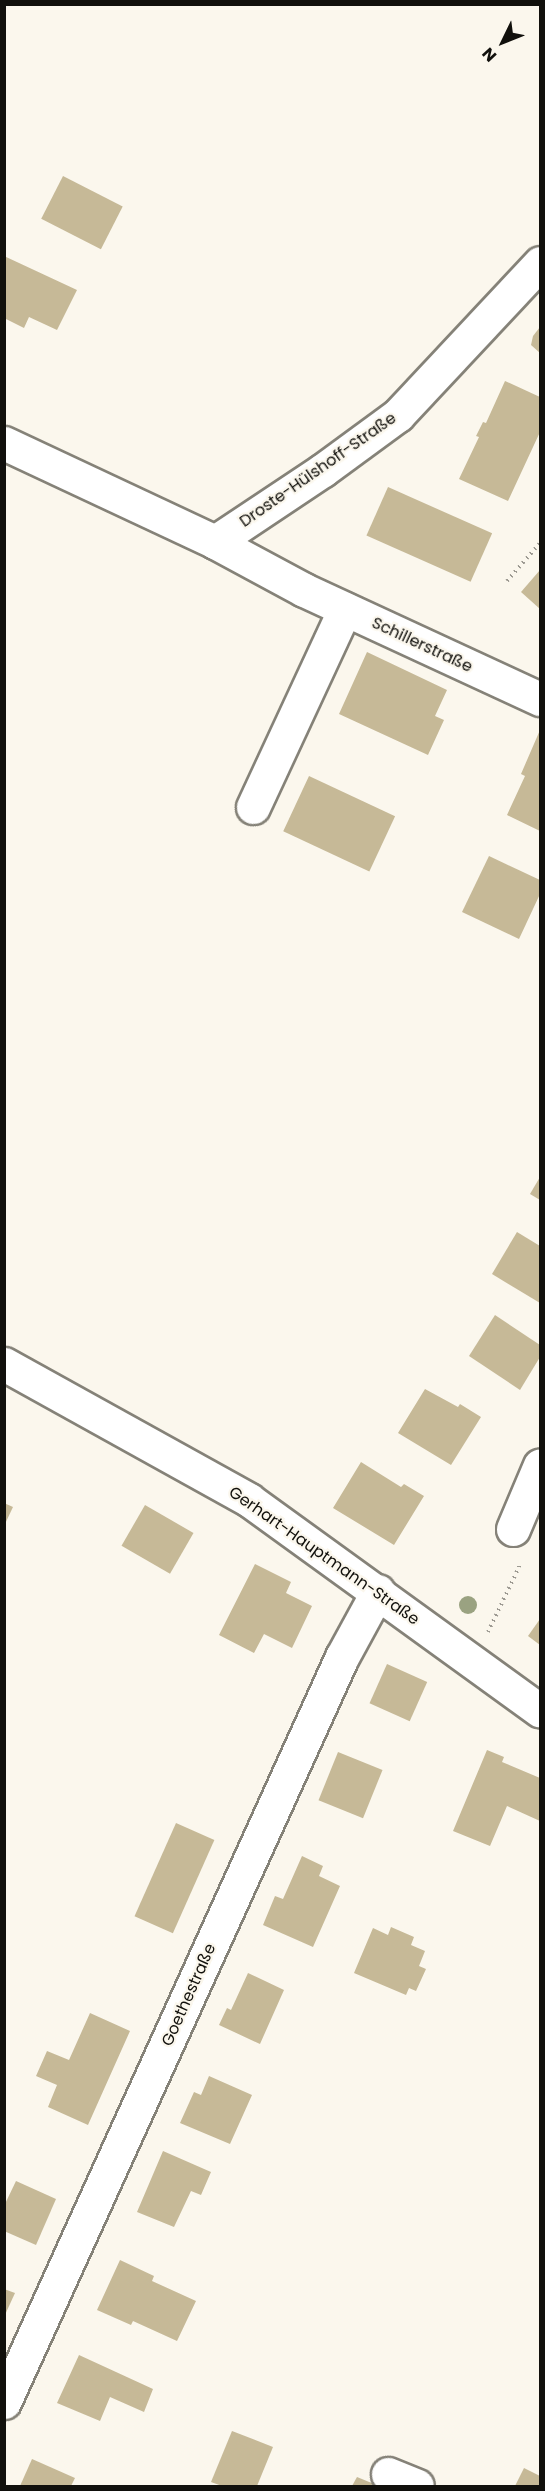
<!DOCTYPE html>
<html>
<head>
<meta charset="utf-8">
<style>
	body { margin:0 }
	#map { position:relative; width:545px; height:2491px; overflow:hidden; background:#fbf7ed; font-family:Poppins,sans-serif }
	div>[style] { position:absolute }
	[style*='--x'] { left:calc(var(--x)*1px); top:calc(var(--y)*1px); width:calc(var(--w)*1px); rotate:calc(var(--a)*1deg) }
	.building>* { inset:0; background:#c6b997; transform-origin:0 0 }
	.path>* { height:4px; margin-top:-2px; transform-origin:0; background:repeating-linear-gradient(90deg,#9c9991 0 1.5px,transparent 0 6px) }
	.roads { filter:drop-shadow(2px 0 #858278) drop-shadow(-2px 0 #858278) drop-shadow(0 2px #858278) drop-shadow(0 -2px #858278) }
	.minor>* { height:33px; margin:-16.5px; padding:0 16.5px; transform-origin:16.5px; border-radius:16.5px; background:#fff }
	.trees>* { width:18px; height:18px; margin:-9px; border-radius:50%; background:#9aa281 }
	span { translate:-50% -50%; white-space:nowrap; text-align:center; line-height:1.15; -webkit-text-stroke:4.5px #fbf7ed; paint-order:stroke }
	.street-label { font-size:16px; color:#11100c }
	.frame { position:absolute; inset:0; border:6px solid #11100c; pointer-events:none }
	.north { position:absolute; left:473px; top:12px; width:60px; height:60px; -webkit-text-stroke:4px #fbf7ed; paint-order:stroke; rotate:227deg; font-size:16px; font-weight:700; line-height:24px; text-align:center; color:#11100c }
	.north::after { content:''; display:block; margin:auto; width:21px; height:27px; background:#11100c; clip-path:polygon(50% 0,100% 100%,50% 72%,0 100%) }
</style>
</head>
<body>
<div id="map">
	<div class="building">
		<i style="left:63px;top:176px;width:67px;height:48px;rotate:27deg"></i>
		<i style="clip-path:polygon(4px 256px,77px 290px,57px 330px,29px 317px,24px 328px,4px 318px)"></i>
		<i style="clip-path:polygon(540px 327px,540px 353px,531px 345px,533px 336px)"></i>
		<i style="clip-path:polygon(505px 381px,540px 397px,540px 432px,508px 501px,459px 479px,479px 437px,476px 436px,483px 422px,486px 423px)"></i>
		<i style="left:388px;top:487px;width:114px;height:53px;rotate:24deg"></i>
		<i style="clip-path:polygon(540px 570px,540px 609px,521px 592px)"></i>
		<i style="clip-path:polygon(367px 652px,447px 690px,435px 716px,444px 720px,428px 755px,339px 714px)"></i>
		<i style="clip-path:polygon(540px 730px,540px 831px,507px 815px,525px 776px,521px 774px)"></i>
		<i style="left:309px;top:776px;width:95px;height:61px;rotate:25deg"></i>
		<i style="clip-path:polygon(489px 856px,540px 880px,540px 894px,519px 939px,462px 912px)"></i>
		<i style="clip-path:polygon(540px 1177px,540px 1200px,530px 1194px)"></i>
		<i style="clip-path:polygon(517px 1232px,540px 1246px,540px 1303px,492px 1274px)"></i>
		<i style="clip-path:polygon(495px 1315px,540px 1345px,540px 1357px,520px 1390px,469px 1356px)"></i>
		<i style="clip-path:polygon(425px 1389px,458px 1407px,460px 1404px,481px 1417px,451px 1465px,398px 1433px)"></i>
		<i style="clip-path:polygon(361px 1462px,401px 1487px,404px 1484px,424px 1496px,394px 1545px,333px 1508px)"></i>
		<i style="clip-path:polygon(4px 1503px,13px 1507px,4px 1526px)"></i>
		<i style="left:145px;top:1505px;width:56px;height:47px;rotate:30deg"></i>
		<i style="clip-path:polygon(255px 1564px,291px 1582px,286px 1593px,312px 1606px,292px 1648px,264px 1634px,254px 1653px,219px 1635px)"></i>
		<i style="clip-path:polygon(540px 1619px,540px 1645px,528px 1636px)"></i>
		<i style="left:387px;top:1664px;width:44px;height:43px;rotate:24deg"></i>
		<i style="clip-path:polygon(487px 1750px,504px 1757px,502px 1762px,540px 1778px,540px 1821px,507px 1806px,490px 1846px,453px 1831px)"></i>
		<i style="left:338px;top:1752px;width:48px;height:52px;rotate:22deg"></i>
		<i style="left:176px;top:1823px;width:42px;height:102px;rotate:24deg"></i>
		<i style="clip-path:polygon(302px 1856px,323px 1866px,319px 1876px,340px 1886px,313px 1947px,263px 1925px,275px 1896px,283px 1899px)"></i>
		<i style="clip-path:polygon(391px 1927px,414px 1937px,411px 1945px,425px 1951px,419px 1966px,426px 1969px,416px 1991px,409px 1988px,406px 1995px,354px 1973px,373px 1928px,388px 1935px)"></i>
		<i style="clip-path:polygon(248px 1973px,284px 1990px,260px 2044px,219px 2025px,227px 2008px,231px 2010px)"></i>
		<i style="clip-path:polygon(90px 2013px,130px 2031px,88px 2125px,48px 2107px,57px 2085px,36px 2076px,47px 2051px,69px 2060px)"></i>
		<i style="clip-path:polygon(209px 2076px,252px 2095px,230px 2144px,180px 2123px,194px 2092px,201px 2095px)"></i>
		<i style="clip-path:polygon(163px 2151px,211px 2172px,201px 2195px,191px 2191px,174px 2227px,137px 2212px)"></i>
		<i style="clip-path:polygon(16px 2181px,56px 2199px,36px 2245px,4px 2231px,4px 2206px)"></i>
		<i style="clip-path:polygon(120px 2260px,154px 2276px,152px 2281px,196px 2301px,177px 2341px,133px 2321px,131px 2325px,97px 2310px)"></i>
		<i style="clip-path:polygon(4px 2289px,15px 2293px,4px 2317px)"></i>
		<i style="clip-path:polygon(79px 2355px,153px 2389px,144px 2412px,110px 2397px,100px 2421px,57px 2403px)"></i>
		<i style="clip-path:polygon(232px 2431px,273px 2447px,257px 2486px,222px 2486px,211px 2482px)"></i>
		<i style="clip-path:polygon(32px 2459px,75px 2478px,71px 2486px,20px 2486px)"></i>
		<i style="clip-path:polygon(524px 2468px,540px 2476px,540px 2486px,515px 2486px)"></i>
		<i style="clip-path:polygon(357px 2477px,379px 2486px,352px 2486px)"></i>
	</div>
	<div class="path">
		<i style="--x:507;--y:581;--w:50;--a:-49"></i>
		<i style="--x:488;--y:1632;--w:72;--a:-64.5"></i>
		<i style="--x:519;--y:1567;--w:5;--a:-90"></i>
	</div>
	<div class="roads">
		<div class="minor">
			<i style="--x:4;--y:443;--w:233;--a:25.1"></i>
			<i style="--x:215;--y:542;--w:101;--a:28.3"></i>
			<i style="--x:304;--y:590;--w:260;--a:24.8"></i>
			<i style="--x:215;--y:542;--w:130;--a:-33.7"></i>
			<i style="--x:323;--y:470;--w:93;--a:-36.3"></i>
			<i style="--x:398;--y:415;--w:208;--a:-46.9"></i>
			<i style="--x:253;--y:807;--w:218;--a:-65.1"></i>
			<i style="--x:4;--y:1364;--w:280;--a:29"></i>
			<i style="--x:249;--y:1500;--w:359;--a:35.9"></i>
			<i style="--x:513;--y:1529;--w:69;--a:-67.1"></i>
			<i style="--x:4;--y:2402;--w:818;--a:-65.6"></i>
			<i style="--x:342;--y:1657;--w:75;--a:-61.4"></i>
			<i style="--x:388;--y:2474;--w:31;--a:22"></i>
		</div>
	</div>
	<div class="trees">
		<i style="left:468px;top:1605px"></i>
	</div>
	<div class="street-label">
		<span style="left:318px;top:470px;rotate:-35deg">Droste-Hülshoff-Straße</span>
		<span style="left:422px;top:645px;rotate:25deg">Schillerstraße</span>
		<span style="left:324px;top:1556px;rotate:35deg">Gerhart-Hauptmann-Straße</span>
		<span style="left:189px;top:1995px;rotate:-66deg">Goethestraße</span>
	</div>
	<div class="frame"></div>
	<div class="north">N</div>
</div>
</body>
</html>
